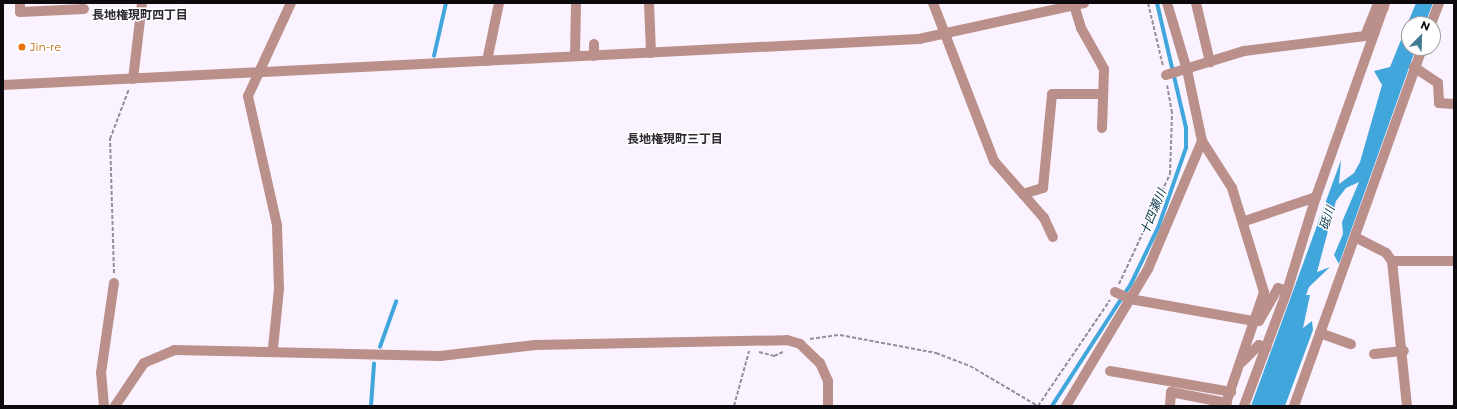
<!DOCTYPE html>
<html>
<head>
<meta charset="utf-8">
<style>
	body { margin:0 }
	#map { position:relative; width:1457px; height:409px; overflow:hidden; background:#faf3ff; font-family:Montserrat,"Noto Sans JP",sans-serif }
	div>[style] { position:absolute }
	[style*='--x'] { left:calc(var(--x)*1px); top:calc(var(--y)*1px); width:calc(var(--w)*1px); rotate:calc(var(--a)*1deg) }
	.water>* { inset:0; background:#41a6dc }
	.stream>* { height:3.5px; margin:-1.75px; padding:0 1.75px; transform-origin:1.75px; border-radius:1.75px; background:#41a6dc }
	.path>* { height:2px; margin-top:-1px; transform-origin:0; background:repeating-linear-gradient(90deg,#938e97 0 4px,transparent 0 6px) }
	.minor>* { height:10px; margin:-5px; padding:0 5px; transform-origin:5px; border-radius:5px; background:#bb8f8a }
	.dots>* { width:11px; height:11px; translate:-50% -50%; box-sizing:border-box; border:2px solid #fff; border-radius:50% }
	span { translate:-50% -50%; white-space:nowrap; text-align:center; line-height:1.15; -webkit-text-stroke:3px #fff; paint-order:stroke }
	.food-label { font-size:11px; color:#c56008 }
	.left { translate:0 -50%; text-align:left }
	.neighbourhood-label { font-size:12px; color:#2f2933; font-weight:700 }
	.water-label { font-size:12px; color:#09354c; font-style:italic }
	.frame { position:absolute; inset:0; border:4px solid #0d0a0f; pointer-events:none }
	.north { position:absolute; left:1401px; top:16px; width:40px; height:40px; box-sizing:border-box; background:#fff; border:1px solid #9e9d9f; border-radius:50%; rotate:23deg; font-size:11px; font-weight:700; line-height:16px; text-align:center; color:#0d0a0f }
	.north::after { content:''; display:block; margin:auto; width:14px; height:18px; background:#407b93; clip-path:polygon(50% 0,100% 100%,50% 72%,0 100%) }
</style>
</head>
<body>
<div id="map">
	<div class="water">
		<i style="clip-path:polygon(1416px 3px,1433px 3px,1425px 24px,1409px 24px,1409px 48px,1416px 48px,1339px 264px,1334px 255px,1343px 234px,1342px 222px,1359px 182px,1346px 188px,1336px 201px,1317px 272px,1330px 267px,1309px 287px,1306px 295px,1310px 295px,1303px 328px,1312px 321px,1313px 330px,1285px 406px,1251px 406px,1341px 160px,1339px 184px,1354px 173px,1360px 162px,1382px 85px,1374px 71px,1390px 67px)"></i>
	</div>
	<div class="stream">
		<i style="--x:434;--y:56;--w:54;--a:-77.2"></i>
		<i style="--x:380;--y:347;--w:48;--a:-70.4"></i>
		<i style="--x:371;--y:406;--w:42;--a:-85.9"></i>
		<i style="--x:1052;--y:406;--w:145;--a:-57.1"></i>
		<i style="--x:1131;--y:284;--w:62;--a:-64.3"></i>
		<i style="--x:1158;--y:228;--w:85;--a:-70.7"></i>
		<i style="--x:1186;--y:148;--w:20;--a:-90"></i>
		<i style="--x:1186;--y:128;--w:128;--a:-103.1"></i>
	</div>
	<div class="path">
		<i style="--x:1148;--y:3;--w:65;--a:76.6"></i>
		<i style="--x:114;--y:273;--w:134;--a:-91.7"></i>
		<i style="--x:110;--y:139;--w:53;--a:-69.2"></i>
		<i style="--x:1119;--y:284;--w:121;--a:-65.1"></i>
		<i style="--x:1170;--y:174;--w:61;--a:-88.1"></i>
		<i style="--x:1172;--y:113;--w:29;--a:-100"></i>
		<i style="--x:810;--y:339;--w:30;--a:-8"></i>
		<i style="--x:840;--y:335;--w:98;--a:10.6"></i>
		<i style="--x:936;--y:353;--w:36;--a:21"></i>
		<i style="--x:970;--y:366;--w:79;--a:30.5"></i>
		<i style="--x:759;--y:352;--w:16;--a:15"></i>
		<i style="--x:774;--y:356;--w:12;--a:-24"></i>
		<i style="--x:734;--y:406;--w:57;--a:-74.7"></i>
		<i style="--x:1038;--y:406;--w:128;--a:-55.8"></i>
	</div>
	<div class="minor">
		<i style="--x:20;--y:3;--w:9;--a:90"></i>
		<i style="--x:20;--y:12;--w:64;--a:-2.7"></i>
		<i style="--x:649;--y:3;--w:50;--a:87.7"></i>
		<i style="--x:933;--y:3;--w:169;--a:68.9"></i>
		<i style="--x:994;--y:161;--w:76;--a:48.7"></i>
		<i style="--x:1044;--y:218;--w:21;--a:65"></i>
		<i style="--x:1196;--y:3;--w:61;--a:76.7"></i>
		<i style="--x:1074;--y:5;--w:24;--a:73"></i>
		<i style="--x:1081;--y:28;--w:47;--a:60.7"></i>
		<i style="--x:1104;--y:69;--w:59;--a:91.9"></i>
		<i style="--x:1431;--y:24;--w:22;--a:-69"></i>
		<i style="--x:575;--y:56;--w:53;--a:-88.9"></i>
		<i style="--x:594;--y:56;--w:12;--a:-90"></i>
		<i style="--x:487;--y:61;--w:59;--a:-78.3"></i>
		<i style="--x:1414;--y:67;--w:29;--a:34"></i>
		<i style="--x:1438;--y:83;--w:20;--a:87"></i>
		<i style="--x:1439;--y:103;--w:15;--a:4"></i>
		<i style="--x:1166;--y:75;--w:82;--a:-17.1"></i>
		<i style="--x:1244;--y:51;--w:122;--a:-7.1"></i>
		<i style="--x:1365;--y:36;--w:32;--a:-68"></i>
		<i style="--x:1377;--y:6;--w:7;--a:16"></i>
		<i style="--x:133;--y:79;--w:77;--a:-83.2"></i>
		<i style="--x:3;--y:85;--w:917;--a:-2.87"></i>
		<i style="--x:919;--y:39;--w:169;--a:-12.3"></i>
		<i style="--x:1202;--y:141;--w:56;--a:57.4"></i>
		<i style="--x:1232;--y:188;--w:109;--a:72.9"></i>
		<i style="--x:1264;--y:292;--w:120;--a:108.9"></i>
		<i style="--x:1023;--y:194;--w:21;--a:-17"></i>
		<i style="--x:1043;--y:188;--w:94;--a:-84.5"></i>
		<i style="--x:1052;--y:94;--w:51;--a:0"></i>
		<i style="--x:1245;--y:221;--w:75;--a:-18.7"></i>
		<i style="--x:1355;--y:237;--w:35;--a:27"></i>
		<i style="--x:1386;--y:253;--w:10;--a:53"></i>
		<i style="--x:1392;--y:261;--w:146;--a:84.1"></i>
		<i style="--x:1392;--y:261;--w:62;--a:0"></i>
		<i style="--x:1115;--y:292;--w:17;--a:25"></i>
		<i style="--x:1130;--y:299;--w:126;--a:10.1"></i>
		<i style="--x:1254;--y:321;--w:5;--a:0"></i>
		<i style="--x:1259;--y:321;--w:38;--a:-60"></i>
		<i style="--x:1278;--y:288;--w:9;--a:18"></i>
		<i style="--x:1320;--y:333;--w:33;--a:20"></i>
		<i style="--x:273;--y:348;--w:59;--a:-84.2"></i>
		<i style="--x:279;--y:289;--w:64;--a:-91.8"></i>
		<i style="--x:277;--y:225;--w:132;--a:-102.7"></i>
		<i style="--x:248;--y:96;--w:102;--a:-65.2"></i>
		<i style="--x:1374;--y:354;--w:30;--a:-6"></i>
		<i style="--x:1242;--y:362;--w:24;--a:-45"></i>
		<i style="--x:1259;--y:345;--w:8;--a:23"></i>
		<i style="--x:1110;--y:371;--w:123;--a:9.8"></i>
		<i style="--x:104;--y:406;--w:33;--a:-95"></i>
		<i style="--x:101;--y:373;--w:91;--a:-81.8"></i>
		<i style="--x:115;--y:406;--w:52;--a:-56"></i>
		<i style="--x:144;--y:363;--w:33;--a:-23"></i>
		<i style="--x:174;--y:350;--w:266;--a:1.3"></i>
		<i style="--x:440;--y:356;--w:96;--a:-6.6"></i>
		<i style="--x:535;--y:345;--w:252;--a:-1.1"></i>
		<i style="--x:787;--y:340;--w:14;--a:17"></i>
		<i style="--x:800;--y:344;--w:28;--a:44"></i>
		<i style="--x:820;--y:363;--w:20;--a:66"></i>
		<i style="--x:828;--y:381;--w:25;--a:90"></i>
		<i style="--x:1066;--y:406;--w:160;--a:-59.1"></i>
		<i style="--x:1148;--y:269;--w:139;--a:-67.1"></i>
		<i style="--x:1202;--y:141;--w:73;--a:-101.9"></i>
		<i style="--x:1187;--y:70;--w:70;--a:-106.6"></i>
		<i style="--x:1170;--y:406;--w:14;--a:-86"></i>
		<i style="--x:1171;--y:392;--w:57;--a:11.1"></i>
		<i style="--x:1244;--y:406;--w:123;--a:-69.5"></i>
		<i style="--x:1287;--y:291;--w:98;--a:-72.9"></i>
		<i style="--x:1316;--y:197;--w:206;--a:-70.4"></i>
		<i style="--x:1294;--y:406;--w:380;--a:-70.3"></i>
	</div>
	<div class="dots">
		<i style="left:22px;top:47px;background:#e8710a"></i>
	</div>
	<div class="food-label">
		<span class="left" style="left:30px;top:47px">Jin-re</span>
	</div>
	<div class="neighbourhood-label">
		<span style="left:140px;top:15px">長地権現町四丁目</span>
		<span style="left:675px;top:139px">長地権現町三丁目</span>
	</div>
	<div class="water-label">
		<span style="left:1153px;top:212px;rotate:-67deg">十四瀬川</span>
		<span style="left:1327px;top:218px;rotate:-72deg">砥川</span>
	</div>
	<div class="frame"></div>
	<div class="north">N</div>
</div>
</body>
</html>
